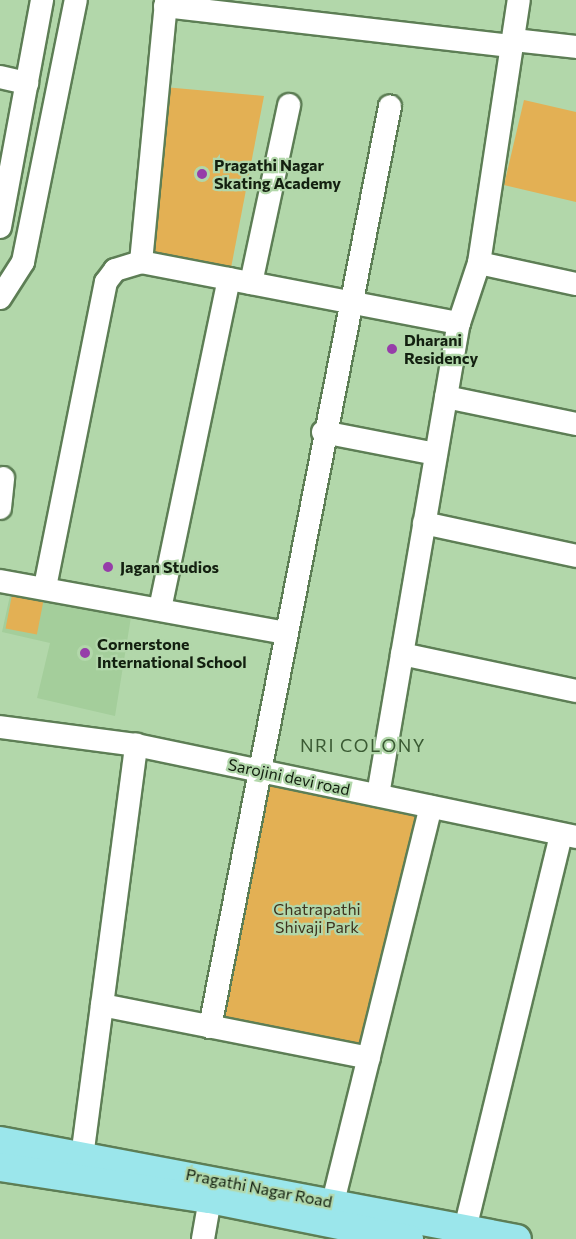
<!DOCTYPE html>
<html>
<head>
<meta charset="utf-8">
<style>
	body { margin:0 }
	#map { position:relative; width:576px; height:1239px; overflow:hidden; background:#b2d7aa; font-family:Commissioner,sans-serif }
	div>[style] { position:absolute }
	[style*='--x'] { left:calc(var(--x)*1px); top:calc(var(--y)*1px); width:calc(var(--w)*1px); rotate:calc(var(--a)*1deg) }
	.built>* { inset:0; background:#a4ce9b }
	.green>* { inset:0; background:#e3b054; transform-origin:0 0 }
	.roads { filter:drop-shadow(2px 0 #5d7e55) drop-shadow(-2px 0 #5d7e55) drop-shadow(0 2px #5d7e55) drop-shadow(0 -2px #5d7e55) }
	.minor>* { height:22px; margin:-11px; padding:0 11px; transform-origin:11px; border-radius:11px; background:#fff }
	.major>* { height:28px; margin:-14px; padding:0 14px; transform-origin:14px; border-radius:14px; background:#9be6eb }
	.dots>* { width:16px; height:16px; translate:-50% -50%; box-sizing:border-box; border:3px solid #b2d7aa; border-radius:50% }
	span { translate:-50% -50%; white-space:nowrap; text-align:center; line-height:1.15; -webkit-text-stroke:4.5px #b2d7aa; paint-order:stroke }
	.poi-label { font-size:16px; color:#132010; font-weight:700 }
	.left { translate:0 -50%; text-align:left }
	.street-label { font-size:16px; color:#132010 }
	.park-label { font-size:16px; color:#3e321e }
	.neighbourhood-label { font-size:18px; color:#3a5a33; letter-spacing:1.5px }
</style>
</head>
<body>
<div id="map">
	<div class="built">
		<i style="clip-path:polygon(11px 591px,131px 617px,115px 716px,37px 698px,50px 643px,2px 632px)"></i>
	</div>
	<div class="green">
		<i style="clip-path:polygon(164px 87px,264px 96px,231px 268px,147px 253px)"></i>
		<i style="clip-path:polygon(524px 100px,576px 112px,576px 202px,504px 185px)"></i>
		<i style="left:12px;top:595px;width:32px;height:34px;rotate:11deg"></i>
		<i style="left:267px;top:782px;width:157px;height:246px;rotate:12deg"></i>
	</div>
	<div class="roads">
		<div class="minor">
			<i style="--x:165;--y:6;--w:350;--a:6.6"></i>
			<i style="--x:514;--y:40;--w:62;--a:6.4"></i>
			<i style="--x:0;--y:77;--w:28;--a:13"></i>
			<i style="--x:0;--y:227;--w:231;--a:-79.5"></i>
			<i style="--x:141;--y:262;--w:324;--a:10.9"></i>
			<i style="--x:479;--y:263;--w:99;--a:12.2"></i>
			<i style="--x:251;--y:283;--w:182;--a:-77.9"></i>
			<i style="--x:0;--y:298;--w:43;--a:-57.4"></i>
			<i style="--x:23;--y:262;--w:267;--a:-78.6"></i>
			<i style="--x:446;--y:397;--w:133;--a:11.7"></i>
			<i style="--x:323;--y:432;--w:115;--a:11"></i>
			<i style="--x:0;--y:508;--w:30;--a:-84"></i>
			<i style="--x:424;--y:523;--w:156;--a:12.2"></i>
			<i style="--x:0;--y:581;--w:290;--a:10.3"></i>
			<i style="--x:45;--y:587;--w:311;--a:-78.7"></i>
			<i style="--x:106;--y:282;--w:15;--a:-53"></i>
			<i style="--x:115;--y:270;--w:27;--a:-17"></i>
			<i style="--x:141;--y:262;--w:263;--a:-84.5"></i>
			<i style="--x:160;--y:609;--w:337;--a:-78.2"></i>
			<i style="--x:402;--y:654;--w:178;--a:12"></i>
			<i style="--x:0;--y:727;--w:137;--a:7.5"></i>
			<i style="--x:136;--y:745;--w:450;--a:11.8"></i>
			<i style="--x:378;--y:795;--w:479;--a:-80.3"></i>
			<i style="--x:459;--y:323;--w:63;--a:-71.6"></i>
			<i style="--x:479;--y:263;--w:266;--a:-81.4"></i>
			<i style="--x:102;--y:1005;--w:272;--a:11.2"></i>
			<i style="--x:210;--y:1027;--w:938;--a:-78.94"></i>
			<i style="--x:82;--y:1157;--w:416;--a:-82.5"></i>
			<i style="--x:333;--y:1202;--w:407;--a:-76.1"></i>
			<i style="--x:465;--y:1229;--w:406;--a:-76.3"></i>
			<i style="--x:203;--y:1239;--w:41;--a:-80.1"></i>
		</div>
		<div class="major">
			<i style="--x:0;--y:1141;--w:526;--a:10.73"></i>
			<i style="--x:0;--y:1167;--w:212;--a:8.7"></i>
			<i style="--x:210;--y:1199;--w:203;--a:11.4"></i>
		</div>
	</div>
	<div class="dots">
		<i style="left:202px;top:174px;background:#963da9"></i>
		<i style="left:392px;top:349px;background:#963da9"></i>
		<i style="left:108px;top:567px;background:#963da9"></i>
		<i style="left:85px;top:653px;background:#963da9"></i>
	</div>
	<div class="poi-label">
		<span class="left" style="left:214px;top:174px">Pragathi Nagar<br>Skating Academy</span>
		<span class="left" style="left:404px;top:349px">Dharani<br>Residency</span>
		<span class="left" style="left:120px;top:567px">Jagan Studios</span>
		<span class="left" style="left:97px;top:653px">Cornerstone<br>International School</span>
	</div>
	<div class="street-label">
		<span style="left:289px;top:777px;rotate:12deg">Sarojini devi road</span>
		<span style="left:259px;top:1188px;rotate:11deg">Pragathi Nagar Road</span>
	</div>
	<div class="park-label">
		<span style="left:317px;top:918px">Chatrapathi<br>Shivaji Park</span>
	</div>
	<div class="neighbourhood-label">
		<span style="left:363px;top:745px">NRI COLONY</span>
	</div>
</div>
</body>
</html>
